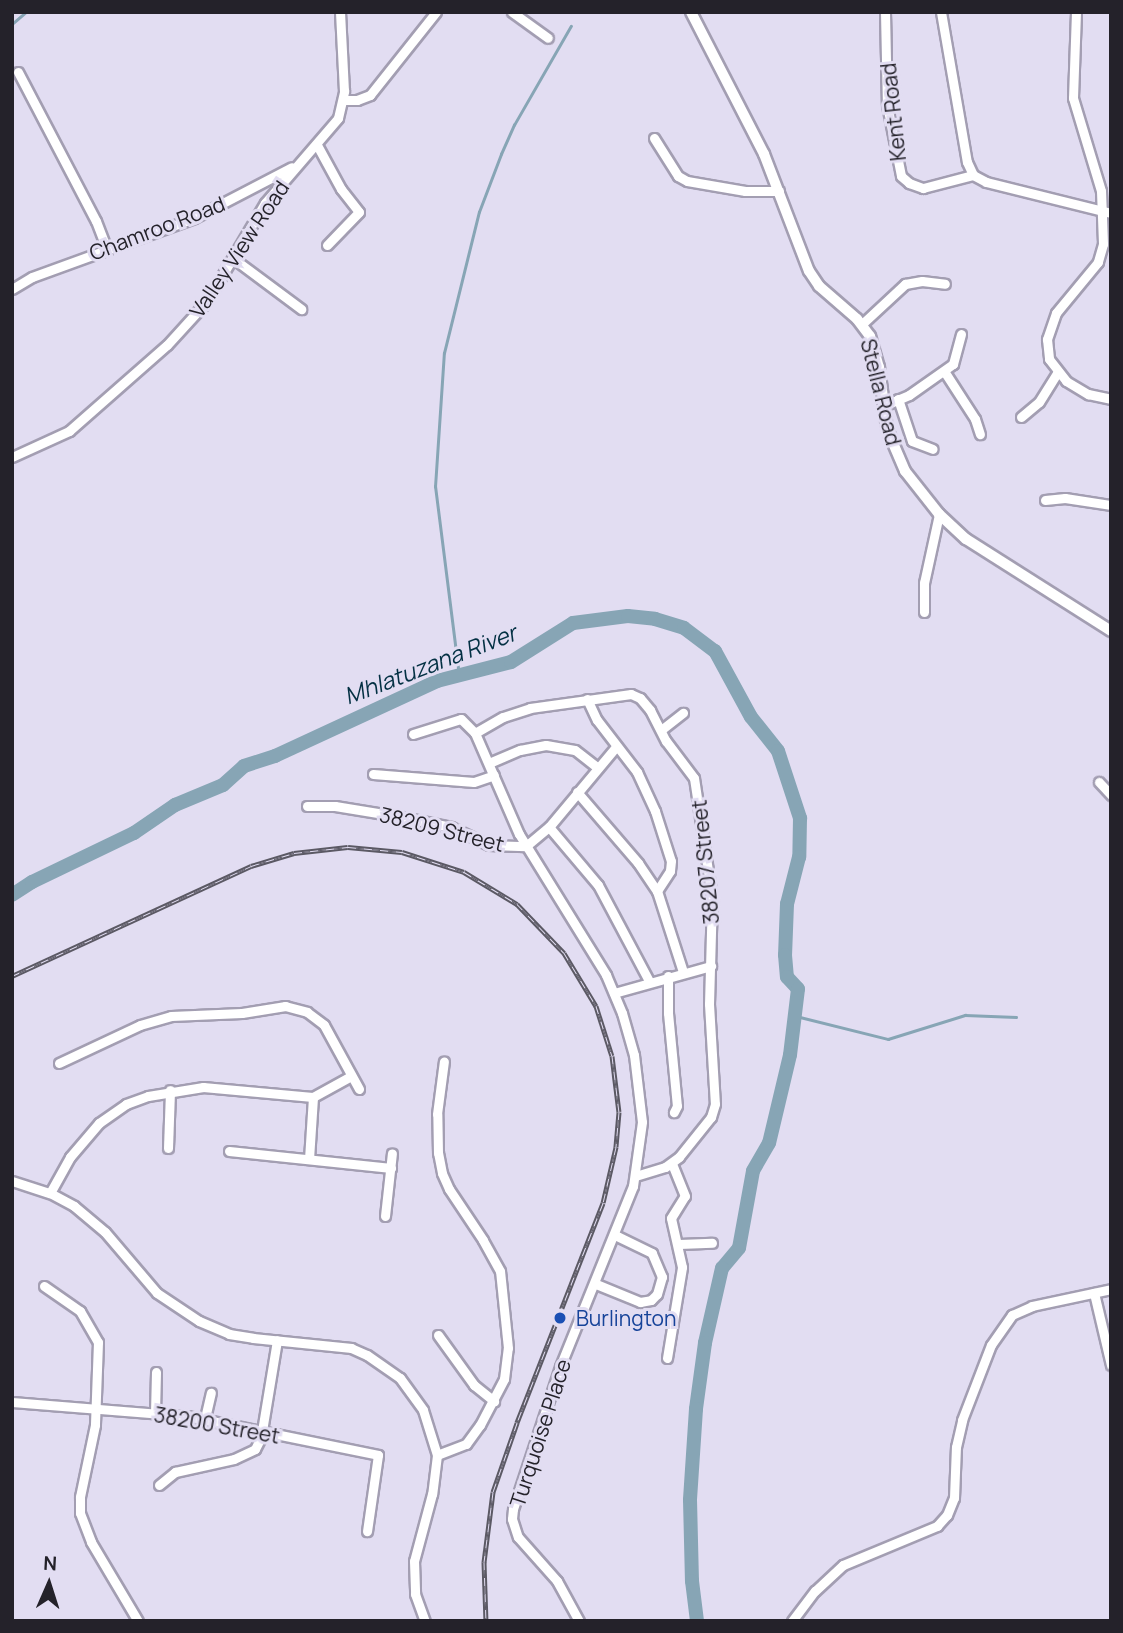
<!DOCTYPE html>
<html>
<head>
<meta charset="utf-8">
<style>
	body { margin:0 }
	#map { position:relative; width:1123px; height:1633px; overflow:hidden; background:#e2ddf2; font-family:Manrope,sans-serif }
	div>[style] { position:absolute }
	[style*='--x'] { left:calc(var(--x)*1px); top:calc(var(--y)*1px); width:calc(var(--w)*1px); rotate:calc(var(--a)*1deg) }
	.stream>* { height:2.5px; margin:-1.25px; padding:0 1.25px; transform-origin:1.25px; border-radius:1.25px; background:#87a5b5 }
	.river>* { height:14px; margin:-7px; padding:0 7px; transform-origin:7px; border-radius:7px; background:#87a5b5 }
	.roads { filter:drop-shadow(2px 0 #a39eb2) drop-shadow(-2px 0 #a39eb2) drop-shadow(0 2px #a39eb2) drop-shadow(0 -2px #a39eb2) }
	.minor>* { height:9px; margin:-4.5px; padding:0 4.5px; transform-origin:4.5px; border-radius:4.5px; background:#fff }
	.major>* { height:10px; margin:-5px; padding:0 5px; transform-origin:5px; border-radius:5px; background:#fff }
	.rail>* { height:5px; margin-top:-2.5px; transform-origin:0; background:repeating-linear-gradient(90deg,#e2ddf2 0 8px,#5b5964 0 16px); box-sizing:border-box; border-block:2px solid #5b5964 }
	.dots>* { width:19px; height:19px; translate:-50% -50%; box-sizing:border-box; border:4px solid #e2ddf2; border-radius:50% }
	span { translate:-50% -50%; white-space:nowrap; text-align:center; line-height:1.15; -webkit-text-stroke:6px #e2ddf2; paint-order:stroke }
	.street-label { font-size:21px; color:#24222a }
	.transit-label { font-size:21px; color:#164399 }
	.left { translate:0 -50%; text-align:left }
	.water-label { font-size:23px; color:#033043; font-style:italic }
	.frame { position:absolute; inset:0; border:14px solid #24222a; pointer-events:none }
	.north { position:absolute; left:14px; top:1549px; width:70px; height:70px; -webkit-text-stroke:5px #e2ddf2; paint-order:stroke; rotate:3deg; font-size:19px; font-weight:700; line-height:28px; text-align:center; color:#24222a }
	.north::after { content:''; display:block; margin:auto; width:24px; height:32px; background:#24222a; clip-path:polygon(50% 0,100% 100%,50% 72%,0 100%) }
</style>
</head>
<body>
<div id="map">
	<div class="stream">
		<i style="--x:12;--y:24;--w:18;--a:-41"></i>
		<i style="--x:459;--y:676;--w:191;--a:-97.2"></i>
		<i style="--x:435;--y:487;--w:134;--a:-86.2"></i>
		<i style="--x:444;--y:353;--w:145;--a:-76.1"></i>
		<i style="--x:479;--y:212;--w:62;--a:-69.2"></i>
		<i style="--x:501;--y:154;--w:32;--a:-66"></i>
		<i style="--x:514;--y:125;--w:114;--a:-60.1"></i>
		<i style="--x:796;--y:1016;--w:95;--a:14"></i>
		<i style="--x:888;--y:1039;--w:81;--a:-17.3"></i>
		<i style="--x:965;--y:1015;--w:51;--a:2.2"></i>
	</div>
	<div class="river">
		<i style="--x:12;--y:895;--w:24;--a:-33"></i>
		<i style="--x:32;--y:882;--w:113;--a:-25.7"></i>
		<i style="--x:134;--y:833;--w:50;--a:-34.3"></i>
		<i style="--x:175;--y:805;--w:52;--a:-22.6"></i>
		<i style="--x:223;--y:785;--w:28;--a:-42"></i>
		<i style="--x:244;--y:766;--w:33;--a:-18"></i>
		<i style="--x:275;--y:756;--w:179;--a:-24.8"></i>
		<i style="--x:437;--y:681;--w:76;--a:-14.4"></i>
		<i style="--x:511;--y:662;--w:73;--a:-32.2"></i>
		<i style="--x:573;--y:623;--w:55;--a:-7.3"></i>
		<i style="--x:628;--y:616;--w:27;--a:6"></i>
		<i style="--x:655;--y:619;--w:30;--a:17"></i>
		<i style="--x:684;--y:628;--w:39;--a:37"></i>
		<i style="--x:715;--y:651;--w:75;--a:61.4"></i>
		<i style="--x:751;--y:717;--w:43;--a:51.5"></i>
		<i style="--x:778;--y:751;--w:71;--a:71.8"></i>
		<i style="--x:800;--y:818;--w:39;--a:91"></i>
		<i style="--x:799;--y:857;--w:49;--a:104.3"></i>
		<i style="--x:787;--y:904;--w:51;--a:92.2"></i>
		<i style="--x:785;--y:955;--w:22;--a:85"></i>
		<i style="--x:787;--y:977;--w:16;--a:47"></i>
		<i style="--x:798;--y:989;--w:66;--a:96.9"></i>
		<i style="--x:790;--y:1055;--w:90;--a:103.4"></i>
		<i style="--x:769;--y:1143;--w:32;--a:120"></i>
		<i style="--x:753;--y:1171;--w:78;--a:100.3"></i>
		<i style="--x:739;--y:1248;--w:26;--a:130"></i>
		<i style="--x:722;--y:1268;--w:77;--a:102.8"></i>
		<i style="--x:705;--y:1343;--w:67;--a:97.8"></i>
		<i style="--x:696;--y:1409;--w:91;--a:93.8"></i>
		<i style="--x:690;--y:1500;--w:81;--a:88.6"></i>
		<i style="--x:692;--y:1581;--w:40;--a:82.9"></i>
	</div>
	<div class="roads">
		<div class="minor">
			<i style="--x:512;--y:12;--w:44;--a:35.8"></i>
			<i style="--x:885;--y:12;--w:93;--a:88.8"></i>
			<i style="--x:887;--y:105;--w:72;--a:78.8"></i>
			<i style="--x:901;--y:176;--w:11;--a:41"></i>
			<i style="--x:909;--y:183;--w:15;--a:20"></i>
			<i style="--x:923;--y:188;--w:52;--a:-14.6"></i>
			<i style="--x:941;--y:12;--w:152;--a:80.2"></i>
			<i style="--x:967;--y:162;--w:14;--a:65"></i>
			<i style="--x:1076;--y:12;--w:86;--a:92"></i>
			<i style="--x:1073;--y:98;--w:97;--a:73.2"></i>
			<i style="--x:1101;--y:191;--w:53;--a:87.8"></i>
			<i style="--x:1103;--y:244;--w:19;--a:106"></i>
			<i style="--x:1098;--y:262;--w:66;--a:129.5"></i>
			<i style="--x:1056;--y:313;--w:28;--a:109"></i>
			<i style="--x:1047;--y:339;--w:20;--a:84"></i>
			<i style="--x:1049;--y:359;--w:28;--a:52"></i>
			<i style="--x:1066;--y:381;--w:26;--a:31"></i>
			<i style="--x:1088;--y:394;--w:24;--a:12"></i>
			<i style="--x:18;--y:72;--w:168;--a:62.4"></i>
			<i style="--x:96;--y:221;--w:30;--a:69"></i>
			<i style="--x:343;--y:100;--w:14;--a:0"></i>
			<i style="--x:357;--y:100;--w:14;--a:-21"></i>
			<i style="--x:370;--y:95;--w:106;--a:-51.5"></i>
			<i style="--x:654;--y:138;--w:45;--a:57.7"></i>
			<i style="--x:678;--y:176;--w:10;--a:29"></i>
			<i style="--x:687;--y:181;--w:59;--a:9.8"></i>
			<i style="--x:745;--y:191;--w:34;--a:0"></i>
			<i style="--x:317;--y:145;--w:50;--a:61.4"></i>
			<i style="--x:341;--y:189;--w:29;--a:52"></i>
			<i style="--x:359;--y:212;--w:46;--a:134.1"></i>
			<i style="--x:973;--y:175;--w:15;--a:28"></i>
			<i style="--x:986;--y:182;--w:129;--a:13.9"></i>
			<i style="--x:234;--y:259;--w:84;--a:36.7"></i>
			<i style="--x:12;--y:289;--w:23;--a:-31"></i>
			<i style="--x:32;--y:277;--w:172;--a:-20"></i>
			<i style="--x:194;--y:218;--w:110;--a:-27.5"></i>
			<i style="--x:862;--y:324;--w:59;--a:-42.9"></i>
			<i style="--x:905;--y:284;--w:17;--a:-10"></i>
			<i style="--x:922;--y:281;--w:23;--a:7"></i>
			<i style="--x:944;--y:371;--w:57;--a:57.1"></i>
			<i style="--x:975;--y:419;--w:16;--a:72"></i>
			<i style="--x:898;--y:399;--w:44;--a:71.6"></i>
			<i style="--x:912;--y:441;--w:22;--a:21"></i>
			<i style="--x:883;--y:406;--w:28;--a:-23"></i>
			<i style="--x:909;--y:395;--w:54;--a:-35.2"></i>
			<i style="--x:953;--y:364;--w:31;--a:-75"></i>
			<i style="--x:1021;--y:417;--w:23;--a:-40"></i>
			<i style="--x:1039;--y:402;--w:36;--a:-58"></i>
			<i style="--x:12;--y:457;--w:63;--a:-24.5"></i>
			<i style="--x:69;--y:431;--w:130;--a:-41.3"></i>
			<i style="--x:167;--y:345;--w:59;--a:-47.7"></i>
			<i style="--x:207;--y:301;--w:114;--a:-59.4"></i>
			<i style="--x:265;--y:203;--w:112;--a:-49.3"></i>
			<i style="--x:338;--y:118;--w:28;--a:-77"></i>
			<i style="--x:344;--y:91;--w:79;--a:-92.9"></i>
			<i style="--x:1045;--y:500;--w:20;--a:-6"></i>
			<i style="--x:1065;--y:498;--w:47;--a:8.7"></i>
			<i style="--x:924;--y:612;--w:29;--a:-90"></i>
			<i style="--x:924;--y:583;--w:71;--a:-77.7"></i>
			<i style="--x:587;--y:699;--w:23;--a:65"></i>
			<i style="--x:597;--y:720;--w:66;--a:52.4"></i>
			<i style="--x:637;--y:772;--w:43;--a:65.2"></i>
			<i style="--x:655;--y:811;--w:52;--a:72.3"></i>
			<i style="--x:671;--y:861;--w:10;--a:96"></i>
			<i style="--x:670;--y:871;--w:24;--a:123"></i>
			<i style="--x:661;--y:730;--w:28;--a:-38"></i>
			<i style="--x:475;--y:733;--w:32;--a:-30"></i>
			<i style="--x:503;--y:717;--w:28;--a:-18"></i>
			<i style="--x:530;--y:708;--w:102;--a:-7.9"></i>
			<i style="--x:631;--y:694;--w:10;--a:24"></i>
			<i style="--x:640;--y:698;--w:16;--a:50"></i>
			<i style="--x:650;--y:710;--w:35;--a:63"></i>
			<i style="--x:666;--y:741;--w:46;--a:52.9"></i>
			<i style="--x:694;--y:778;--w:120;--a:81.4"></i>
			<i style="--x:712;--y:897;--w:107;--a:91.6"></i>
			<i style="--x:709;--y:1004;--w:100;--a:86.6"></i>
			<i style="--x:715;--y:1104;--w:14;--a:107"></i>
			<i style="--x:711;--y:1117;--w:51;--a:128.7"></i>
			<i style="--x:679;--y:1157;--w:17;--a:144"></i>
			<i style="--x:665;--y:1167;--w:30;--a:163"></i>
			<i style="--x:413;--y:734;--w:50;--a:-17.4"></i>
			<i style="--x:461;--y:719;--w:20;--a:45"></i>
			<i style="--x:475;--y:733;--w:110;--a:66.5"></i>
			<i style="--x:519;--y:834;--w:166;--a:58.3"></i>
			<i style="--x:606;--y:975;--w:41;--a:67.2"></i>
			<i style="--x:622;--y:1013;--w:44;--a:74.1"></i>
			<i style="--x:634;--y:1055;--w:67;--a:83.2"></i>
			<i style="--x:642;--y:1122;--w:65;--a:98"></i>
			<i style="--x:633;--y:1186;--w:195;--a:112"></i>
			<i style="--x:560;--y:1367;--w:150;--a:108.3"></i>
			<i style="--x:513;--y:1509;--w:10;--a:96"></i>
			<i style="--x:512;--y:1519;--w:19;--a:72"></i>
			<i style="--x:518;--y:1537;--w:59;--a:48.4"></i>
			<i style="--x:557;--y:1581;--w:46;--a:61.2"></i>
			<i style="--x:489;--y:763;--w:34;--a:-23"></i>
			<i style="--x:520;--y:750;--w:26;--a:-11"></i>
			<i style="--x:546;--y:745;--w:29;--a:10"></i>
			<i style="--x:575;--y:750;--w:29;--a:38"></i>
			<i style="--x:373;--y:774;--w:101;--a:4.5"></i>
			<i style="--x:474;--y:782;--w:21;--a:-19"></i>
			<i style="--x:1099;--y:782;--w:18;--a:47"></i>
			<i style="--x:577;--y:792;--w:94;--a:49.3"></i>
			<i style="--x:638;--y:863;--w:34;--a:56"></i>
			<i style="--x:657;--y:891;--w:85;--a:72.2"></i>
			<i style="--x:307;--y:806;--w:28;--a:0"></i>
			<i style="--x:335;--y:806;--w:68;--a:9.3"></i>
			<i style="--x:402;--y:817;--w:50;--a:11.5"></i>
			<i style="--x:451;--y:827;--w:42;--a:25.3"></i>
			<i style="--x:489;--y:845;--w:37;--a:2"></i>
			<i style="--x:526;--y:846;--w:30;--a:-40"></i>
			<i style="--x:549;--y:827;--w:104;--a:-50.1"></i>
			<i style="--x:549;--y:827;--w:76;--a:49.8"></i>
			<i style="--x:598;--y:885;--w:109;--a:62"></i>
			<i style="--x:668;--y:976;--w:37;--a:90"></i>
			<i style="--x:668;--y:1013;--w:93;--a:84.5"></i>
			<i style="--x:677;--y:1106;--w:7;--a:117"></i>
			<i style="--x:614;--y:993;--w:101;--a:-15.6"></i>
			<i style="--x:59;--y:1063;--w:89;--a:-25.1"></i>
			<i style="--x:140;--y:1025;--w:32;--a:-16"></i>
			<i style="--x:171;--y:1016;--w:71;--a:-2.4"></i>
			<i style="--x:242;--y:1013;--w:44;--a:-9.2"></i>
			<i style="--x:285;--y:1006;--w:23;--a:15"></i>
			<i style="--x:307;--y:1012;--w:21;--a:37"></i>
			<i style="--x:324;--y:1025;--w:73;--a:61.3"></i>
			<i style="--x:168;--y:1148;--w:58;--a:-88"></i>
			<i style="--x:229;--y:1151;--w:163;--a:6"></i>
			<i style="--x:309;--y:1159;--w:62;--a:-86.3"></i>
			<i style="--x:12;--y:1181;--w:40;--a:18"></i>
			<i style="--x:50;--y:1193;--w:27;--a:28"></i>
			<i style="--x:74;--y:1206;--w:40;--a:40"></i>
			<i style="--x:105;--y:1232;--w:80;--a:49.6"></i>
			<i style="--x:157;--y:1293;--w:50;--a:33.7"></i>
			<i style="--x:199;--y:1321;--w:33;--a:23"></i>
			<i style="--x:229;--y:1334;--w:24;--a:9"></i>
			<i style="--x:253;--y:1338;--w:99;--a:5.8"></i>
			<i style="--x:351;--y:1348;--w:17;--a:24"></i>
			<i style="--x:367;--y:1355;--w:40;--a:34.9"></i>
			<i style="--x:400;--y:1378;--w:39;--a:54"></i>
			<i style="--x:423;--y:1410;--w:47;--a:72.7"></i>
			<i style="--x:437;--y:1455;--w:39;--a:97"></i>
			<i style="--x:432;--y:1494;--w:69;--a:105"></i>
			<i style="--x:414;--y:1561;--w:33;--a:88"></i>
			<i style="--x:415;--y:1594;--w:29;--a:70"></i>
			<i style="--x:50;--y:1193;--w:41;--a:-60.9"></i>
			<i style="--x:70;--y:1157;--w:45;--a:-49.5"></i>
			<i style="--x:99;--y:1123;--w:33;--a:-35"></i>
			<i style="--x:126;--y:1104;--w:23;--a:-20"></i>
			<i style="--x:148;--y:1096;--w:56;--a:-9.3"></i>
			<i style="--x:203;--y:1087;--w:110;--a:5.2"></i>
			<i style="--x:313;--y:1097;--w:43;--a:-28.9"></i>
			<i style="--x:385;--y:1216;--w:63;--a:-83.7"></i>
			<i style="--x:679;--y:1244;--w:33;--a:-2"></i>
			<i style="--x:596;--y:1284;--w:48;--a:22.2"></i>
			<i style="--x:640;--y:1302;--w:11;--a:-10"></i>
			<i style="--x:651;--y:1300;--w:8;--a:-45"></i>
			<i style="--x:657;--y:1294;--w:18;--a:-74"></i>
			<i style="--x:662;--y:1277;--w:26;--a:-113"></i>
			<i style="--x:652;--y:1253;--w:41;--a:-154.1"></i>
			<i style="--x:44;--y:1286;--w:44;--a:34.8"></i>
			<i style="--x:80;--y:1311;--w:36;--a:60"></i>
			<i style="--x:98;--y:1342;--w:83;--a:92.1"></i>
			<i style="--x:95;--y:1425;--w:74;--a:101.8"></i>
			<i style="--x:80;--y:1497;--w:16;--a:90"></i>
			<i style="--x:80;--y:1513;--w:31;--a:69"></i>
			<i style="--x:91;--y:1542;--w:92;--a:59.3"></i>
			<i style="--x:1094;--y:1293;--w:74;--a:76.7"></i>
			<i style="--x:438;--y:1335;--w:62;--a:54.2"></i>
			<i style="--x:474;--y:1385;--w:26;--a:39"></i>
			<i style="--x:667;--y:1358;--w:92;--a:-80.6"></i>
			<i style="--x:682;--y:1267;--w:50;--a:-102.7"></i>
			<i style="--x:671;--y:1218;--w:26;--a:-58"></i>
			<i style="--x:685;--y:1196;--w:35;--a:-112"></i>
			<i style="--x:12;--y:1402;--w:176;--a:4.6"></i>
			<i style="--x:187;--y:1416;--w:195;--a:11.5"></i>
			<i style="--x:378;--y:1455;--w:77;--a:98.2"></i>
			<i style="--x:155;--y:1413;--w:41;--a:-88.6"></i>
			<i style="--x:205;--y:1418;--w:26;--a:-77"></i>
			<i style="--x:437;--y:1455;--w:31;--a:-21"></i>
			<i style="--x:466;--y:1444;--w:24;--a:-54"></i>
			<i style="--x:480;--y:1425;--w:52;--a:-62.4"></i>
			<i style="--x:504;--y:1379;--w:31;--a:-83"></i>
			<i style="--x:508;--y:1348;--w:77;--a:-95.9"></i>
			<i style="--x:500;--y:1271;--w:35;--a:-119"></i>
			<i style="--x:483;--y:1240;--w:61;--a:-123.7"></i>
			<i style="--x:449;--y:1189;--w:17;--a:-114"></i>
			<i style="--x:442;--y:1173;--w:20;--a:-101"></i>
			<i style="--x:438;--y:1153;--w:39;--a:-91"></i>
			<i style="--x:437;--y:1114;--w:53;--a:-82.5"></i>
			<i style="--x:159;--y:1485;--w:21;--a:-39"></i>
			<i style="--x:175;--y:1472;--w:60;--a:-12.4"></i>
			<i style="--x:234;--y:1459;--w:23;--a:-25"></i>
			<i style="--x:255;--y:1449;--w:13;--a:-63"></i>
			<i style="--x:261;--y:1437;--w:98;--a:-80.6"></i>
			<i style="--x:792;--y:1621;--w:38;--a:-53"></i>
			<i style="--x:815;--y:1591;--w:38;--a:-43"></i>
			<i style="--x:843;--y:1565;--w:102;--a:-22.5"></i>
			<i style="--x:937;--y:1526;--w:15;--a:-48"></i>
			<i style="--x:947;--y:1515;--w:18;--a:-68"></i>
			<i style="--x:954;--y:1498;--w:51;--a:-87.8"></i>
			<i style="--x:956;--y:1447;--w:28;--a:-77"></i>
			<i style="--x:962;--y:1420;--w:80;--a:-68.9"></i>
			<i style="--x:991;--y:1345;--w:37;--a:-55"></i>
			<i style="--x:1012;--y:1315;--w:22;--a:-24"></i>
			<i style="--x:1032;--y:1306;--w:81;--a:-12.1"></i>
		</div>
		<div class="major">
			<i style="--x:691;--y:12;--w:160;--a:62.8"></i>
			<i style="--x:764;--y:154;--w:125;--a:69"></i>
			<i style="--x:809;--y:271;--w:18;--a:56"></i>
			<i style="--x:819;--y:286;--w:50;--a:41"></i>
			<i style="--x:857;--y:319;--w:21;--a:53"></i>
			<i style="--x:870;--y:336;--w:32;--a:74"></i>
			<i style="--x:879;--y:367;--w:63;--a:82.6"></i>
			<i style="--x:887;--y:429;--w:46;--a:66.8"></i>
			<i style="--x:905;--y:471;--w:55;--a:51.7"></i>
			<i style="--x:939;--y:514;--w:37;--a:43"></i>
			<i style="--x:966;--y:539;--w:172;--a:32.4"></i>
		</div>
	</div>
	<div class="rail">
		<i style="--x:12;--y:976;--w:263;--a:-24.7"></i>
		<i style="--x:251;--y:866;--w:45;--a:-16.8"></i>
		<i style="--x:294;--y:853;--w:54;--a:-6.3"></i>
		<i style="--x:348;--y:847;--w:54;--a:5.3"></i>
		<i style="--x:402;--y:852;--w:65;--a:17.9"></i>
		<i style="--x:464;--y:872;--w:62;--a:31.1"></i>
		<i style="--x:517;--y:904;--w:68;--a:46.2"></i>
		<i style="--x:564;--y:953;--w:62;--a:58.9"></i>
		<i style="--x:596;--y:1006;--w:52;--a:72.3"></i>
		<i style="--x:612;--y:1056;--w:56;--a:82.9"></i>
		<i style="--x:619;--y:1112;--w:35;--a:95"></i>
		<i style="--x:616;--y:1147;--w:57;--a:103.1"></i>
		<i style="--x:603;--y:1203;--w:236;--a:111.4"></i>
		<i style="--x:517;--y:1423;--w:73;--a:109.2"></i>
		<i style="--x:493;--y:1492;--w:71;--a:97.3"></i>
		<i style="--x:484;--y:1562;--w:59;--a:88.1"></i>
	</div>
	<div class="dots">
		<i style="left:560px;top:1318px;background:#1a4fb4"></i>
	</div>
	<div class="street-label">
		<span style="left:893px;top:112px;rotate:-96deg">Kent Road</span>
		<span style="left:157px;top:228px;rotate:-21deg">Chamroo Road</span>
		<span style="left:239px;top:249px;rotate:-56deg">Valley View Road</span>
		<span style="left:881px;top:392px;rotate:76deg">Stella Road</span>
		<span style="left:442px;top:829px;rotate:14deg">38209 Street</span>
		<span style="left:705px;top:862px;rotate:-96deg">38207 Street</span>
		<span style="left:217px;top:1425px;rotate:10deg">38200 Street</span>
		<span style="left:540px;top:1433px;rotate:-72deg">Turquoise Place</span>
	</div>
	<div class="transit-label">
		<span class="left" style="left:576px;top:1318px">Burlington</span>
	</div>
	<div class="water-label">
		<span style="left:430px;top:664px;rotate:-21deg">Mhlatuzana River</span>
	</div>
	<div class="frame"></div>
	<div class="north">N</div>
</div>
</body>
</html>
